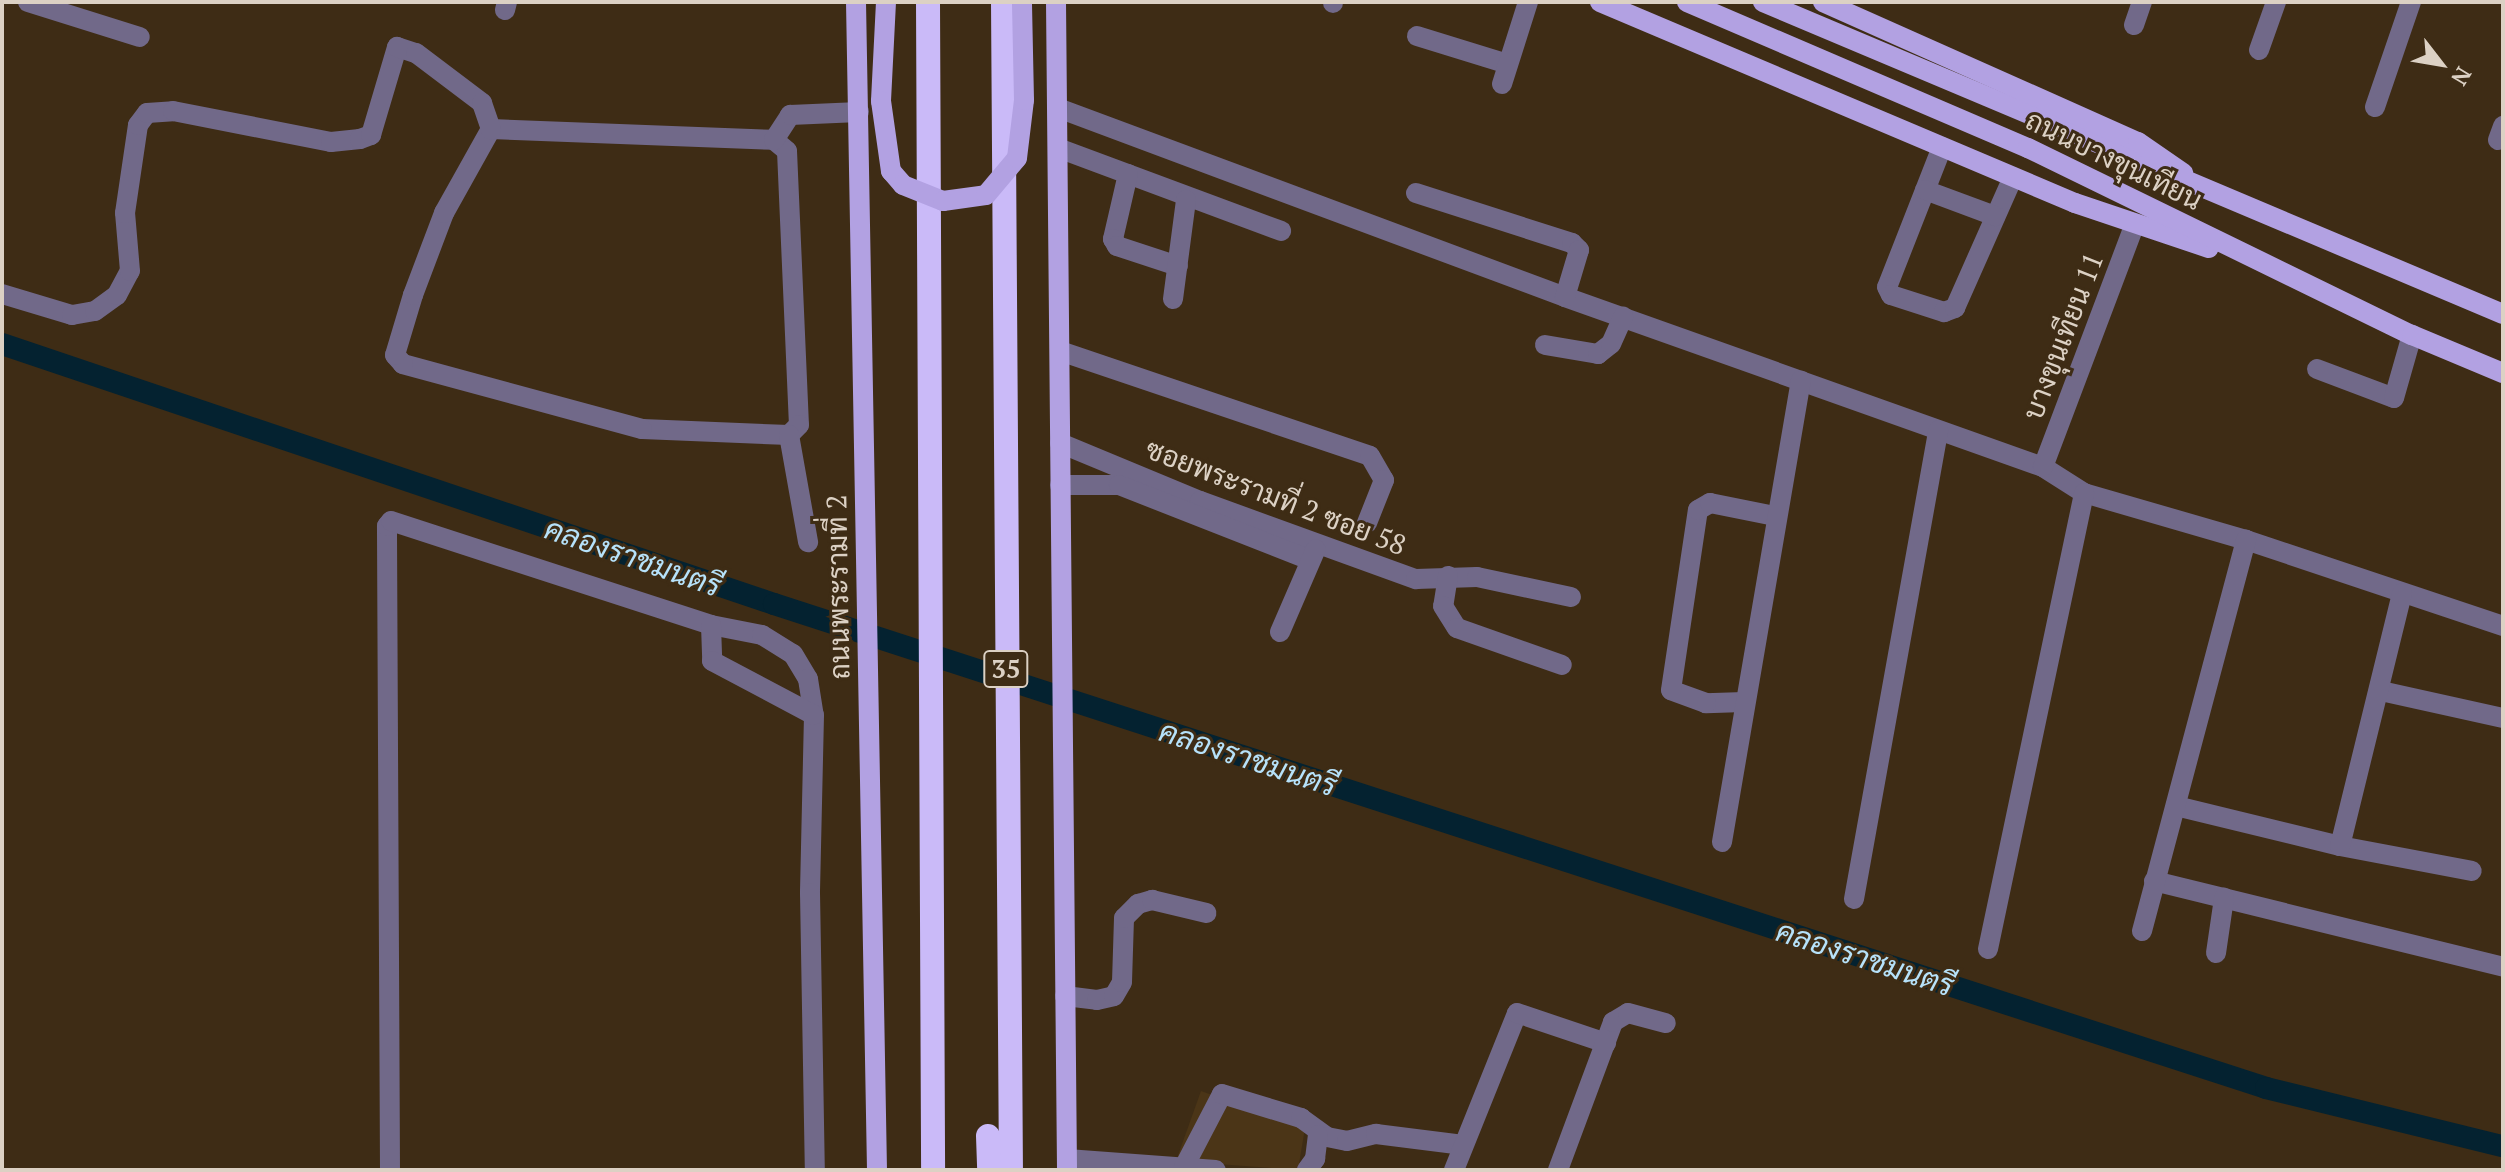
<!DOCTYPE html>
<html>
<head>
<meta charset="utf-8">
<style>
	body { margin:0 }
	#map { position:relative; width:2505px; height:1172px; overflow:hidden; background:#3e2c15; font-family:"PT Serif",Sarabun,serif }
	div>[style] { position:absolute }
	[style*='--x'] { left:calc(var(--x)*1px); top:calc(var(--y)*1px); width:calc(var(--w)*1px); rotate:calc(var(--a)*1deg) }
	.built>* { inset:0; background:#4b3517 }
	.canal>* { height:22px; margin:-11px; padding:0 11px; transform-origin:11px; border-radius:11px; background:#042230 }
	.minor>* { height:20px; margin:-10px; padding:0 10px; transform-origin:10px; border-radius:10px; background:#716989 }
	.major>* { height:20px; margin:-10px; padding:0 10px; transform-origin:10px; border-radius:10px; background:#b2a1e2 }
	.highway>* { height:24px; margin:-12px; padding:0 12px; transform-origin:12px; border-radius:12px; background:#cabaf8 }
	.major-bridge>* { height:20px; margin:-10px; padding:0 10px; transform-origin:10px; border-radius:10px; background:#b2a1e2 }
	span { translate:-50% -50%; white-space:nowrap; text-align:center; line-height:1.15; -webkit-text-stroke:6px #3e2c15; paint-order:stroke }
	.shield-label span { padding:2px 6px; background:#3e2c15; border:2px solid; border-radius:6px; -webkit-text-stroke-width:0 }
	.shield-label { font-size:26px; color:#dcd1c4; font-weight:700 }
	.street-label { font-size:28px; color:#dcd1c4 }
	.water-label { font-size:30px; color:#b6e2fa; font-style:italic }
	.frame { position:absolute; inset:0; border:4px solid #dcd1c4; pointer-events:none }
	.north { position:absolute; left:2401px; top:24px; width:80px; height:80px; -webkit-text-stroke:6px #3e2c15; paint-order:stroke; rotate:121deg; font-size:22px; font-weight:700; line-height:32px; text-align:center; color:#dcd1c4 }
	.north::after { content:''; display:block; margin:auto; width:28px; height:36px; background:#dcd1c4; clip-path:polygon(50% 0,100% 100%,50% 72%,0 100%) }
</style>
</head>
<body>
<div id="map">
	<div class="built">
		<i style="clip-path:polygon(1201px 1091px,1305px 1128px,1298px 1170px,1176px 1161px)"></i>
	</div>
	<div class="canal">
		<i style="--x:2;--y:344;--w:815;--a:18.61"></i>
		<i style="--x:774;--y:604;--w:1569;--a:17.97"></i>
		<i style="--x:2266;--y:1088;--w:244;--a:13.8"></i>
	</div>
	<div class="minor">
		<i style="--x:28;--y:2;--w:117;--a:17.4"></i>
		<i style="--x:1333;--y:3;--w:1;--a:-90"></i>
		<i style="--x:505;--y:10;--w:8;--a:-76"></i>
		<i style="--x:2134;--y:25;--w:24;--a:-71"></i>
		<i style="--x:1417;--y:36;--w:95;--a:17.1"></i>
		<i style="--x:2259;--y:50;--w:51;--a:-70.5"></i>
		<i style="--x:1502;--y:84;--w:86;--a:-72.4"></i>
		<i style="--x:2375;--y:107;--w:111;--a:-71.1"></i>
		<i style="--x:1058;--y:108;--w:541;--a:20.44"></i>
		<i style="--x:1565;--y:297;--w:507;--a:19.58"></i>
		<i style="--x:2043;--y:467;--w:49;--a:32.4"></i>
		<i style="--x:2084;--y:493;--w:169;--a:16.2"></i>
		<i style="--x:2246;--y:540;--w:271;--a:18.5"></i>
		<i style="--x:491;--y:129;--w:283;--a:2.2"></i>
		<i style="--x:774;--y:140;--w:17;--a:40"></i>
		<i style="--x:787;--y:151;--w:274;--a:87.5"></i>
		<i style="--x:799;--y:425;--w:14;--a:135"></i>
		<i style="--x:789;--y:435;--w:147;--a:-177.7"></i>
		<i style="--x:642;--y:429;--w:248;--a:-164.8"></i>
		<i style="--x:403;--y:364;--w:12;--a:-132"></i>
		<i style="--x:395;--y:355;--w:63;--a:-73.3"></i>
		<i style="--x:413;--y:295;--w:88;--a:-69.3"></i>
		<i style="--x:444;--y:213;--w:96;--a:-60.8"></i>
		<i style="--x:774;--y:140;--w:30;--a:-57"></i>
		<i style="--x:790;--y:115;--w:69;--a:-2.5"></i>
		<i style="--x:2498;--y:140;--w:15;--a:-70"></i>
		<i style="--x:1942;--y:147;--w:150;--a:111.4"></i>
		<i style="--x:1887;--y:287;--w:9;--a:63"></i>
		<i style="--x:1891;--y:295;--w:56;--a:17.8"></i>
		<i style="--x:1944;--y:312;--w:12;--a:-20"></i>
		<i style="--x:1955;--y:308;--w:143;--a:-66.1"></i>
		<i style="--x:1058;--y:148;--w:238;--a:20.4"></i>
		<i style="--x:1128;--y:174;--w:67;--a:103"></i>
		<i style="--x:1113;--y:239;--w:8;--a:60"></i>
		<i style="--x:1117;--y:246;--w:64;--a:18.2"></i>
		<i style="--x:1925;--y:190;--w:75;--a:20.4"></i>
		<i style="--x:1416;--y:193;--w:164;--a:17.8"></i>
		<i style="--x:1572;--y:243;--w:10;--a:45"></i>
		<i style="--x:1579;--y:250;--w:49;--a:106.6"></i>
		<i style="--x:2;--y:294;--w:73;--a:16.7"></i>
		<i style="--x:72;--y:315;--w:23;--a:-10"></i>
		<i style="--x:95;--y:311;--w:27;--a:-36"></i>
		<i style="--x:117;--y:295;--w:27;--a:-62"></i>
		<i style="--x:130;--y:271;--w:58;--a:-94.9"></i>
		<i style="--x:125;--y:213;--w:89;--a:-81.6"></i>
		<i style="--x:138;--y:125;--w:15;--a:-53"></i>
		<i style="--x:147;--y:113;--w:26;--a:-4"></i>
		<i style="--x:173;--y:111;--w:161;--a:11.1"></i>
		<i style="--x:331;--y:142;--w:29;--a:-6"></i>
		<i style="--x:360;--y:139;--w:12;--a:-20"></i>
		<i style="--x:371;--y:135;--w:92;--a:-73.5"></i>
		<i style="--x:397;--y:47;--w:20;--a:18"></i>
		<i style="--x:416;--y:53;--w:83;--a:37.1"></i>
		<i style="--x:482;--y:103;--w:28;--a:71"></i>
		<i style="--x:1173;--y:299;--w:100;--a:-82.5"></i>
		<i style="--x:1545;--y:345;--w:54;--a:9.6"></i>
		<i style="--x:1598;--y:354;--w:16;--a:-38"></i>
		<i style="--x:1611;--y:344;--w:30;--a:-66"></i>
		<i style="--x:1060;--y:351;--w:327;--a:18.7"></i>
		<i style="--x:1370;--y:456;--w:28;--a:60"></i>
		<i style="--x:1384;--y:480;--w:46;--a:111.6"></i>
		<i style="--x:2317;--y:369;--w:82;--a:20.6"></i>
		<i style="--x:2394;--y:398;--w:66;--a:-74.1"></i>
		<i style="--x:789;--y:435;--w:109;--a:79.9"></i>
		<i style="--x:1060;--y:443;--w:152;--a:22.5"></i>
		<i style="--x:1200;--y:501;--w:230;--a:19.9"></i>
		<i style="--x:1416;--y:579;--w:61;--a:-1.9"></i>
		<i style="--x:1477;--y:577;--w:96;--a:12"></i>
		<i style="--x:2043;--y:467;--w:260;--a:-69.3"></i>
		<i style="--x:1060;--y:485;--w:59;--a:0"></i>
		<i style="--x:1119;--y:485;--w:203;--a:21.4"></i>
		<i style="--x:1448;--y:576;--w:30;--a:99"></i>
		<i style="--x:1443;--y:606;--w:26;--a:58"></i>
		<i style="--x:1457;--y:628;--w:111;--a:19.4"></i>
		<i style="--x:711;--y:625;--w:52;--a:11.1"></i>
		<i style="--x:762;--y:635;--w:36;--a:32"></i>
		<i style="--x:793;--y:654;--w:29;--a:59"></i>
		<i style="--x:808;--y:679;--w:36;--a:81"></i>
		<i style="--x:814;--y:715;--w:178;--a:91.3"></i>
		<i style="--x:810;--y:893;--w:277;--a:89"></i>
		<i style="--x:1280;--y:632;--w:90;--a:-66.6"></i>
		<i style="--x:2381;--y:691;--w:125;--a:12.5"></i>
		<i style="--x:1744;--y:702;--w:38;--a:178"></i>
		<i style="--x:1706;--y:703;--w:37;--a:-160"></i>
		<i style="--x:1671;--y:690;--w:182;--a:-81.5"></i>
		<i style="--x:1698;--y:510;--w:14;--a:-30"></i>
		<i style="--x:1710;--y:503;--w:66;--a:11.3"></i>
		<i style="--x:2176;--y:806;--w:169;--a:13.7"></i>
		<i style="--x:2340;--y:846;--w:134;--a:10.7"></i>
		<i style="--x:1722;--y:842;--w:468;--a:-80.3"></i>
		<i style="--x:2340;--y:846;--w:260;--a:-76.2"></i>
		<i style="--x:2154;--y:881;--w:359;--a:13.8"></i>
		<i style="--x:1854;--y:899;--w:476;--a:-79.8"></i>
		<i style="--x:2142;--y:931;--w:405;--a:-75.1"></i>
		<i style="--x:1988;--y:949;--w:466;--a:-78.1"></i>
		<i style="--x:2216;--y:953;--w:56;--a:-81.7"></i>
		<i style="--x:1065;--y:996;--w:32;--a:7"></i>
		<i style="--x:1097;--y:1000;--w:17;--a:-13"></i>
		<i style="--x:1114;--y:996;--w:16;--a:-60"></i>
		<i style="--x:1122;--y:982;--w:64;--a:-88.2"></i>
		<i style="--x:1124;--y:918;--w:20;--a:-45"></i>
		<i style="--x:1138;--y:904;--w:15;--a:-16"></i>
		<i style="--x:1152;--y:900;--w:56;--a:13.5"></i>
		<i style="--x:1067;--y:1159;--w:149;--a:4.2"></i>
		<i style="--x:1184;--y:1167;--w:82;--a:-62.5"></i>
		<i style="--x:1222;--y:1094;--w:83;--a:16.9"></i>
		<i style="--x:1301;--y:1118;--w:32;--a:36"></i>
		<i style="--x:1327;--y:1137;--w:20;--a:11"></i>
		<i style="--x:1347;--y:1141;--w:30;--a:-14"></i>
		<i style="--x:1376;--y:1134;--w:88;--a:7.2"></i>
		<i style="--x:390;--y:1170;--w:644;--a:-90.27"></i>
		<i style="--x:387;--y:526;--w:6;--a:-51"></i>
		<i style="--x:391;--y:521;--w:336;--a:18"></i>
		<i style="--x:711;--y:625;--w:36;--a:88"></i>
		<i style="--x:712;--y:661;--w:115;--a:27.9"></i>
		<i style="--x:1307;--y:1170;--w:14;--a:-54"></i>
		<i style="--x:1315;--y:1159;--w:24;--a:-83"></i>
		<i style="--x:1454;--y:1170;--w:169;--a:-68.1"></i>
		<i style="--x:1517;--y:1013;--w:94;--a:18.6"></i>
		<i style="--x:1558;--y:1170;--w:158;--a:-69.6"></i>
		<i style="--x:1613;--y:1022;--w:17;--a:-31"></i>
		<i style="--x:1628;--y:1013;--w:39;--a:15"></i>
	</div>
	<div class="major">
		<i style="--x:856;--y:2;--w:1168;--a:88.97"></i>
		<i style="--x:1056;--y:2;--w:1168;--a:89.46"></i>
		<i style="--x:1600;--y:2;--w:516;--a:22.94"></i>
		<i style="--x:2075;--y:203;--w:141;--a:18.6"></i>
		<i style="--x:1687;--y:2;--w:371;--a:23.2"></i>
		<i style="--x:2028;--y:148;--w:427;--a:26"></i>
		<i style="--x:2412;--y:335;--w:99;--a:22.7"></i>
		<i style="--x:1763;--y:2;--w:803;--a:22.86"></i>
		<i style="--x:1823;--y:2;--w:345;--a:24"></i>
		<i style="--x:2138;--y:142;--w:55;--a:34.6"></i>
	</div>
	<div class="highway">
		<i style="--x:928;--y:2;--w:1168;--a:89.75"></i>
		<i style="--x:1003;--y:2;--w:1168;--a:89.61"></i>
		<i style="--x:988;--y:1136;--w:34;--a:88"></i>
	</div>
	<div class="major-bridge">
		<i style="--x:886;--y:2;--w:99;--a:92.9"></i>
		<i style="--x:881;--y:101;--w:71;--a:81.9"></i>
		<i style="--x:891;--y:171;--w:18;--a:49"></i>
		<i style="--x:903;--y:185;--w:43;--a:21.8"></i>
		<i style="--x:943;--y:201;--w:43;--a:-7.9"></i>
		<i style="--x:986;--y:195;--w:48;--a:-50"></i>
		<i style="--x:1017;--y:158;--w:58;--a:-83.1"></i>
		<i style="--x:1024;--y:100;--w:98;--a:-91.2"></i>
	</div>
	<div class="shield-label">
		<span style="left:1006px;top:669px">35</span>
	</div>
	<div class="street-label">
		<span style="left:2114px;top:160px;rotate:26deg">ถนนบางขุนเทียน</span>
		<span style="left:2063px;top:336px;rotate:-69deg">บางขุนเทียน 11</span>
		<span style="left:1276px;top:497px;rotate:21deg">ซอยพระรามที่ 2 ซอย 58</span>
		<span style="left:838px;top:587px;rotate:-91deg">ถนนพระรามที่ 2</span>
	</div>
	<div class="water-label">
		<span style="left:633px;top:557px;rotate:19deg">คลองราชมนตรี</span>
		<span style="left:1248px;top:758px;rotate:18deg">คลองราชมนตรี</span>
		<span style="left:1865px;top:958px;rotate:18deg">คลองราชมนตรี</span>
	</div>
	<div class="frame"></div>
	<div class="north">N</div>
</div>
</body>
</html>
